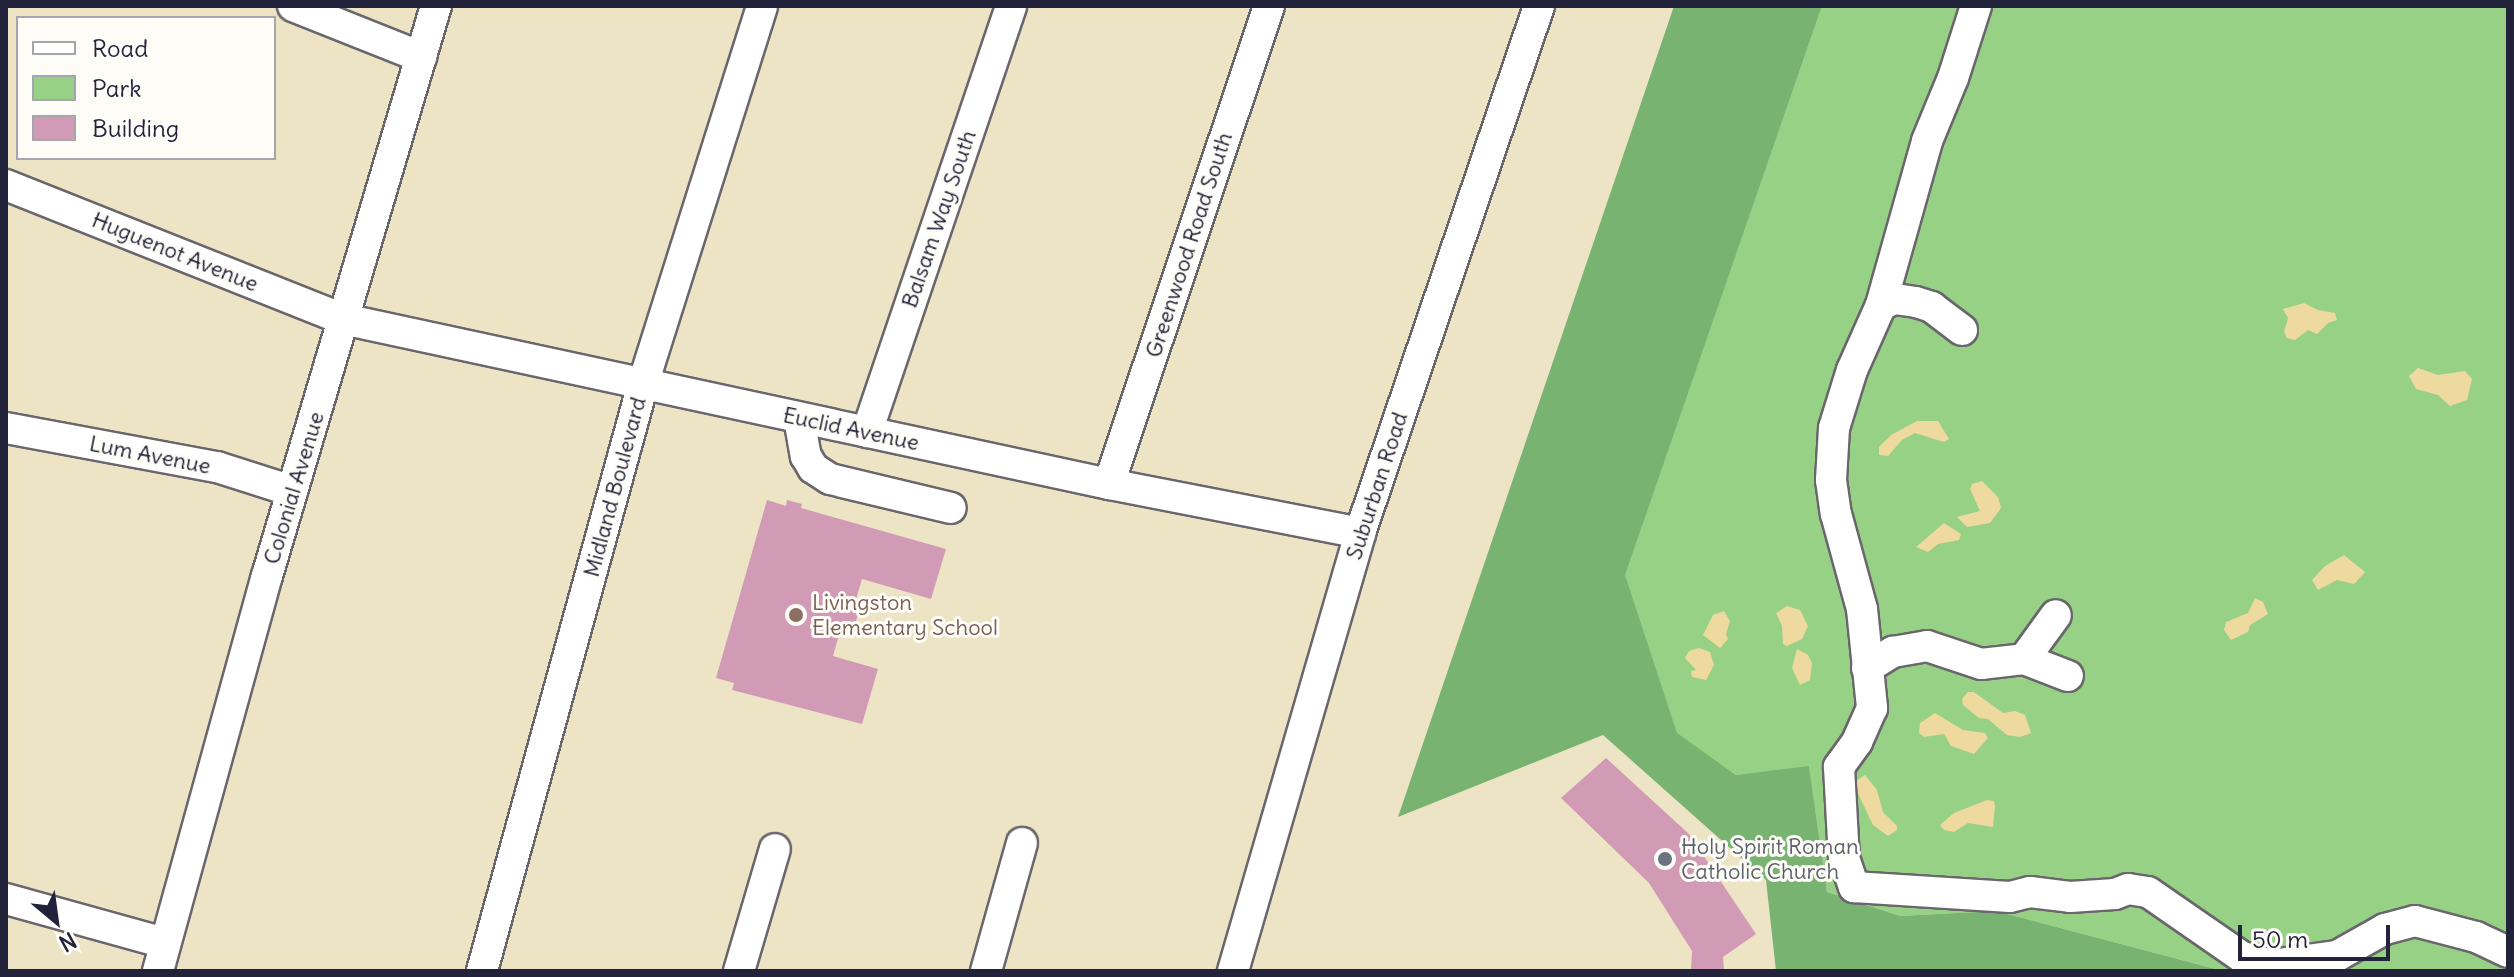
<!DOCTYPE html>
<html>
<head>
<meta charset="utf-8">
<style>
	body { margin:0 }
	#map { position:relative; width:2514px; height:977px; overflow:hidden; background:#ede4c6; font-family:Delius,sans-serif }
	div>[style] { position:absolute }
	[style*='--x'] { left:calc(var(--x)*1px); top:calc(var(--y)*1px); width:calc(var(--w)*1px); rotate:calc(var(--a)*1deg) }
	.green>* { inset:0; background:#97d185 }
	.forest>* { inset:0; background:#79b372 }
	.sand>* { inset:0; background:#eeda9e }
	.building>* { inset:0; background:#d19bb5 }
	.roads { filter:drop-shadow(2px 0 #69666c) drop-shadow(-2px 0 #69666c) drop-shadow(0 2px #69666c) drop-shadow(0 -2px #69666c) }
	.minor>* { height:30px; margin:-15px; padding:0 15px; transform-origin:15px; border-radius:15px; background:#fff }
	.dots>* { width:22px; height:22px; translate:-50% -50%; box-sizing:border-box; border:4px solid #fdfcf7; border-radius:50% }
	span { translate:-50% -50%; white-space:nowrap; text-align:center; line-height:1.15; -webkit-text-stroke:6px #fdfcf7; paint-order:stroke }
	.street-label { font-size:22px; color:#22223b }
	.education-label { font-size:22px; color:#785e54 }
	.left { translate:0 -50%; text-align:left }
	.worship-label { font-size:22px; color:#5b616d }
	.frame { position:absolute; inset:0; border:8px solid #22223b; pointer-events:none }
	.legend { position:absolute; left:16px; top:16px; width:260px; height:144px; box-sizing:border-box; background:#fdfcf7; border:2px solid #a5a5ac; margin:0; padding:10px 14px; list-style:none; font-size:24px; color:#22223b }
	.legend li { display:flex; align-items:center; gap:16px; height:40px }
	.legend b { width:40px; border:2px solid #a5a5ac }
	.north { position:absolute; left:16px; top:881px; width:80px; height:80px; -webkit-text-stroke:6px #fdfcf7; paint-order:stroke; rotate:151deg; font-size:22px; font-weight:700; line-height:32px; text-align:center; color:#22223b }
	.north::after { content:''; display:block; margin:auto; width:28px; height:36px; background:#22223b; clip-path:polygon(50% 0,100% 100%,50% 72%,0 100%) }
	.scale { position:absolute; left:2238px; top:925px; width:152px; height:36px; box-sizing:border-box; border:4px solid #22223b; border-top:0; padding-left:10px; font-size:24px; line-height:28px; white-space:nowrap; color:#22223b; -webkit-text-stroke:6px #fdfcf7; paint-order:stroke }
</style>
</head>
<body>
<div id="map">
	<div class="green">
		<i style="clip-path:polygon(1822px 6px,2508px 6px,2508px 971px,2223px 971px,1996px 911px,1900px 916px,1827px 892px,1809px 767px,1736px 775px,1677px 734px,1624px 575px)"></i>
	</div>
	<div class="forest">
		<i style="clip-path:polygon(1674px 6px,1822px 6px,1625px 575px,1677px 733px,1736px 775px,1809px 766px,1827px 892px,1900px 916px,1996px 911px,2223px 971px,1776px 971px,1766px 880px,1603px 735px,1398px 817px)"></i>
	</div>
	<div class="sand">
		<i style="clip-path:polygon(2304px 303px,2318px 310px,2335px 313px,2337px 320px,2328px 323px,2317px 334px,2308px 330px,2295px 340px,2287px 338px,2284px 332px,2288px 318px,2283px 309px)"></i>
		<i style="clip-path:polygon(2418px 368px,2438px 375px,2465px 371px,2472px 379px,2467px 400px,2450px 406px,2438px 395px,2416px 389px,2409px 376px)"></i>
		<i style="clip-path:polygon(1917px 421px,1938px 421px,1949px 439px,1944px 442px,1915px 433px,1902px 440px,1888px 456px,1879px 455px,1879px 447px,1891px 435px)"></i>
		<i style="clip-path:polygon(1982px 481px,1998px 497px,2001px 508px,1990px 523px,1967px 527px,1957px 517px,1980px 511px,1970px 489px,1972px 484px)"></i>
		<i style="clip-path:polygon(1944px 523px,1961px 534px,1959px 540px,1938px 544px,1928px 552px,1916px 547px)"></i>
		<i style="clip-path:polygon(2344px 555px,2365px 572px,2354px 584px,2337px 580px,2318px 590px,2312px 580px,2325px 566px)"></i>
		<i style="clip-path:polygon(2255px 598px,2263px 602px,2268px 614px,2250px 625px,2248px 632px,2231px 640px,2224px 630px,2226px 622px,2248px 613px)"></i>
		<i style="clip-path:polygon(1787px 606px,1800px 610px,1808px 626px,1802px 639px,1787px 646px,1783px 644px,1782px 626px,1776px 613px)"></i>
		<i style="clip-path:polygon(1724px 611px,1730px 621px,1726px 634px,1728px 639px,1720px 648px,1703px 635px,1713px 615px)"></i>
		<i style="clip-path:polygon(1699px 648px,1710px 652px,1714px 665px,1706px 680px,1692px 677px,1691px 671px,1696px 670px,1685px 658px,1689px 651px)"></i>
		<i style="clip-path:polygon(1797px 649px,1808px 655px,1812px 663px,1810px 680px,1800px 685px,1792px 668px)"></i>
		<i style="clip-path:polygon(1968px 692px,1974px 692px,2003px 713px,2015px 711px,2025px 715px,2031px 733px,2020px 737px,2007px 735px,1988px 719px,1979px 718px,1963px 705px,1962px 699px)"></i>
		<i style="clip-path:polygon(1935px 713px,1963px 730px,1985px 733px,1988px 738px,1974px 754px,1951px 746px,1944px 734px,1924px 737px,1919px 733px,1920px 723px)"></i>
		<i style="clip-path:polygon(1865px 775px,1877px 790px,1883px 812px,1897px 826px,1897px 830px,1888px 836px,1873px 825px,1853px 783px)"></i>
		<i style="clip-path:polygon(1987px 800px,1994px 801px,1995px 806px,1993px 827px,1968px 823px,1954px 832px,1944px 830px,1940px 825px,1954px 813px)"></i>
	</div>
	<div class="building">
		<i style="clip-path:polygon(767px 500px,786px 506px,787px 500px,802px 504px,801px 508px,946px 549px,931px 599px,862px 579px,854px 606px,860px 607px,855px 625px,848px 623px,846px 630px,841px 628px,833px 656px,878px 669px,862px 724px,732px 690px,734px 683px,716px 678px)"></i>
		<i style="clip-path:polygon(1606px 758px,1689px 834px,1756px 934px,1723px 957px,1724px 971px,1691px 971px,1692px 951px,1649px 883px,1561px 798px)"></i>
	</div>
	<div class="roads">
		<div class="minor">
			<i style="--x:293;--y:6;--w:138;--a:21.7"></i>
			<i style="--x:6;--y:185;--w:363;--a:21.7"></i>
			<i style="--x:343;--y:319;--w:784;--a:12.16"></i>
			<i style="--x:1109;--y:484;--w:256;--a:11"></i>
			<i style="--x:1881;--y:305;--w:170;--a:-74.3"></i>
			<i style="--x:1927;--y:141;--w:68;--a:-67.6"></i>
			<i style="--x:1953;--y:78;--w:76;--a:-72.3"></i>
			<i style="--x:1962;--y:330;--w:38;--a:-143"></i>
			<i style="--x:1932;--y:307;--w:17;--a:-163"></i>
			<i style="--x:1916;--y:302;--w:22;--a:-172"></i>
			<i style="--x:1894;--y:299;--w:14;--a:155"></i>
			<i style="--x:1881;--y:305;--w:71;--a:114"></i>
			<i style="--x:1852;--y:370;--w:61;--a:107.2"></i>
			<i style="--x:1834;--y:428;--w:52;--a:93.3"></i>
			<i style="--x:1831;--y:480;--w:34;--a:82"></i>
			<i style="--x:1836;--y:514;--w:98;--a:74.7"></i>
			<i style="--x:1862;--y:609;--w:100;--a:84.2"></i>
			<i style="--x:1872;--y:708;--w:37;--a:114"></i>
			<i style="--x:1857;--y:742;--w:31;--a:126"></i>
			<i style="--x:1839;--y:767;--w:91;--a:86.9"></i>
			<i style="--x:1844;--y:858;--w:31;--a:71"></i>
			<i style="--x:1854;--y:887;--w:156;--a:3.7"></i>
			<i style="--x:2010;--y:897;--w:21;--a:-14"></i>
			<i style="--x:2030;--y:892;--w:40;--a:7.1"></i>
			<i style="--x:2070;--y:897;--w:45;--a:-3.8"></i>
			<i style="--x:2115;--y:894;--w:14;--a:-21"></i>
			<i style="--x:2128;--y:889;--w:20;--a:9"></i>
			<i style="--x:2148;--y:892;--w:114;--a:34.7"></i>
			<i style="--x:2242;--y:957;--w:30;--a:15"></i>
			<i style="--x:2271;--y:965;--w:67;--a:-7.8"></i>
			<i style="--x:2337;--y:956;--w:55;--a:-29.4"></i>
			<i style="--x:2385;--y:929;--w:31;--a:-15"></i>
			<i style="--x:2415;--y:921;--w:63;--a:14.7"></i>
			<i style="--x:2476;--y:937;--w:35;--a:25"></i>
			<i style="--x:799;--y:418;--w:39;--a:80"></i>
			<i style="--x:806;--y:456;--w:14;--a:60"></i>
			<i style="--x:813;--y:468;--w:20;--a:33"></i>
			<i style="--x:830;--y:479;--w:124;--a:13.5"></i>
			<i style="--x:6;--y:428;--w:215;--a:10.5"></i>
			<i style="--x:217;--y:467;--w:79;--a:17.7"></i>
			<i style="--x:867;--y:432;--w:450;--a:-71.3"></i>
			<i style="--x:1109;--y:484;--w:504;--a:-71.49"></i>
			<i style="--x:2024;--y:659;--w:54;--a:-54"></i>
			<i style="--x:1867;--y:668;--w:31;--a:-32"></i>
			<i style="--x:1893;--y:652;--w:35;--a:-10"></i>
			<i style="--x:1927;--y:646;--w:57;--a:18.4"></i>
			<i style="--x:1981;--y:664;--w:43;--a:-6.6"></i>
			<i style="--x:2024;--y:659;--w:47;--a:21.1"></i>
			<i style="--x:6;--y:899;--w:165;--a:15.5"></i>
			<i style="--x:158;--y:971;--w:410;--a:-74.6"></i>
			<i style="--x:267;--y:576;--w:595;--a:-73.49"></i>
			<i style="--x:482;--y:971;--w:609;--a:-74.66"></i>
			<i style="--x:643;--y:384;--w:396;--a:-72.5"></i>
			<i style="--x:739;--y:971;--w:127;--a:-73.6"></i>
			<i style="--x:986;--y:971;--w:133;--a:-74.3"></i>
			<i style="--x:1233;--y:971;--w:456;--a:-73.8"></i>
			<i style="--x:1360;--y:533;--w:557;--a:-71.24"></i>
		</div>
	</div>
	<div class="dots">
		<i style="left:796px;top:615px;background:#8d6e63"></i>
		<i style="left:1665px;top:859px;background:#6b7280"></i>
	</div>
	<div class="street-label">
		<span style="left:939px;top:219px;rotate:-71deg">Balsam Way South</span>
		<span style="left:1189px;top:245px;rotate:-72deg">Greenwood Road South</span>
		<span style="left:175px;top:252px;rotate:22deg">Huguenot Avenue</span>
		<span style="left:851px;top:429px;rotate:12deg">Euclid Avenue</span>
		<span style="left:150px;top:455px;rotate:11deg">Lum Avenue</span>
		<span style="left:1377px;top:486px;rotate:-72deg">Suburban Road</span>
		<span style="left:615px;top:487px;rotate:-75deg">Midland Boulevard</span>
		<span style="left:294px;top:488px;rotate:-73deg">Colonial Avenue</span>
	</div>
	<div class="education-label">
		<span class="left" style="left:812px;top:615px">Livingston<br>Elementary School</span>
	</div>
	<div class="worship-label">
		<span class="left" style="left:1681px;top:859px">Holy Spirit Roman<br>Catholic Church</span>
	</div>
	<div class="frame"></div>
	<ul class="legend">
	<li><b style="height:10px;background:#fff"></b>Road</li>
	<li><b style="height:22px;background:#97d185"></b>Park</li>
	<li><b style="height:22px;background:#d19bb5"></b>Building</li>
	</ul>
	<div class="north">N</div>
	<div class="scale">50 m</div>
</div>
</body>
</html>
